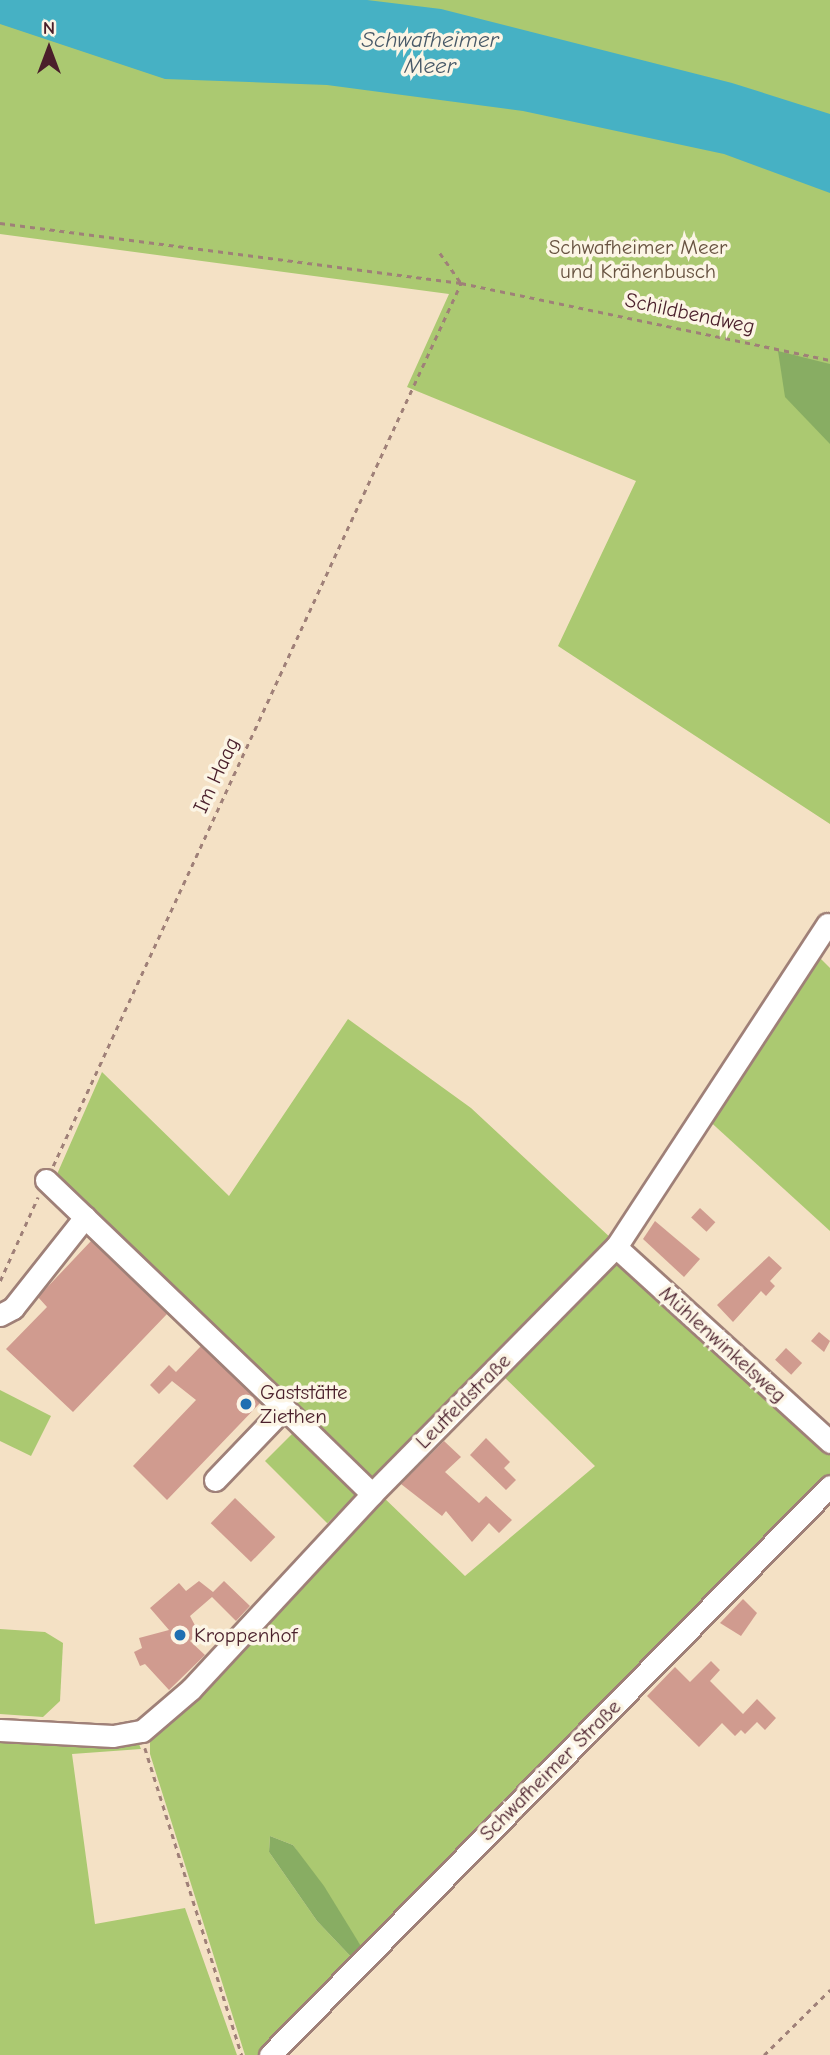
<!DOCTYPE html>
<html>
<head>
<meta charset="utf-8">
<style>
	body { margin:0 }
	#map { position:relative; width:830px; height:2055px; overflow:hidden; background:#f4e1c5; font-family:"Comic Neue",sans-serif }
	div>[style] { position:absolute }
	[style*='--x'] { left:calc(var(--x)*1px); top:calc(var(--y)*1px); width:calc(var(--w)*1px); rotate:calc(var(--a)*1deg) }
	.green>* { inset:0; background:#abc971; transform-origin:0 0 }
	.forest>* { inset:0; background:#88ad63 }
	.water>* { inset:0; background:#46b1c4 }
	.building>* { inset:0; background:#d09b8f; transform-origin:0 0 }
	.path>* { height:2.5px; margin-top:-1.25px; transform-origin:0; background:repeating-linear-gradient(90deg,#9f8078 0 5px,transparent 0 10px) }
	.roads { filter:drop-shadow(2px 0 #9f8078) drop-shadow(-2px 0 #9f8078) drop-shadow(0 2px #9f8078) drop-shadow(0 -2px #9f8078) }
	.minor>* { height:21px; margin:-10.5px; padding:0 10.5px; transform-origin:10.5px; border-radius:10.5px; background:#fff }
	.dots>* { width:19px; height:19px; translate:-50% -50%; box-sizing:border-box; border:4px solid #fcf5e5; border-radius:50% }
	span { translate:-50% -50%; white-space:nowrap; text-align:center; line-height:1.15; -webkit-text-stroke:7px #fcf5e5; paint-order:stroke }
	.park-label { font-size:21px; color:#675240 }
	.street-label { font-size:21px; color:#4a1f2b }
	.poi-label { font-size:21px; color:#4a1f2b }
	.left { translate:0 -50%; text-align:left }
	.water-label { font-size:23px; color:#485968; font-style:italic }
	.north { position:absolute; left:14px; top:14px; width:70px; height:70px; -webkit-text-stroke:5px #fcf5e5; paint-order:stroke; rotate:0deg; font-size:19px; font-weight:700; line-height:28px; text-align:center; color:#4a1f2b }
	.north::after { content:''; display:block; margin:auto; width:24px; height:32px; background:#4a1f2b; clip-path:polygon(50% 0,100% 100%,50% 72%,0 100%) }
</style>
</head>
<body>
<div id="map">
	<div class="green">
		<i style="clip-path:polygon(0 0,830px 0,830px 824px,558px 646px,636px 481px,407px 387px,449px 294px,0 234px)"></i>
		<i style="clip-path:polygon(814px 952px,830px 968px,830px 1231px,705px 1117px)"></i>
		<i style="clip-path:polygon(348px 1019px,471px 1108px,613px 1240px,369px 1484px,54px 1181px,102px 1072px,229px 1196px)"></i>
		<i style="clip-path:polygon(616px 1262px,624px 1264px,830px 1450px,830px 1482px,364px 1951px,293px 1845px,270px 1836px,269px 1852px,317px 1921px,355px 1961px,265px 2055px,245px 2055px,150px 1754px,150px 1736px,379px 1493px,465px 1576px,595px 1466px,498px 1371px)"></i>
		<i style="clip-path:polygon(0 1390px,51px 1416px,31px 1456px,0 1441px)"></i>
		<i style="left:294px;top:1432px;width:88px;height:41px;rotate:45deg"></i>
		<i style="clip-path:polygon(0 1629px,45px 1632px,63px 1643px,60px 1701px,43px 1717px,0 1714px)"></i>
		<i style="clip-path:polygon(0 1735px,139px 1744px,141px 1749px,72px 1754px,95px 1924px,185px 1908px,237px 2055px,0 2055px)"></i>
	</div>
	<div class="forest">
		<i style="clip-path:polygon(778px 351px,830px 364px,830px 444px,785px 397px)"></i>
		<i style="clip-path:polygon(270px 1836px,293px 1845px,324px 1886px,364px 1951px,355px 1961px,317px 1921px,269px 1852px)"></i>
	</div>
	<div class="water">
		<i style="clip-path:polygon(0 0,367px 0,441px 9px,732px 83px,830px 114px,830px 193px,724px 154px,523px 111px,327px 85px,165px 79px,0 24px)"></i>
	</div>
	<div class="building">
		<i style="left:700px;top:1208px;width:21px;height:13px;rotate:43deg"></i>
		<i style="clip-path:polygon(655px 1221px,700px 1259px,684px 1277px,643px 1239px)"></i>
		<i style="clip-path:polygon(91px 1241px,167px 1314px,73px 1412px,6px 1349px,47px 1307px,38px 1297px)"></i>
		<i style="clip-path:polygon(769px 1256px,782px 1268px,770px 1281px,775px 1286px,766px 1296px,761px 1291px,733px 1322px,717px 1305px)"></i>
		<i style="clip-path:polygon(819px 1332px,830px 1341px,824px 1352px,811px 1341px)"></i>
		<i style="clip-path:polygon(201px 1346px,260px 1403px,167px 1500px,133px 1466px,196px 1400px,172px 1381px,159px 1394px,150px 1385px,169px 1365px,176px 1372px)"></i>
		<i style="left:786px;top:1348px;width:22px;height:16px;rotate:43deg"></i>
		<i style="clip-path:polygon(486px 1438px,510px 1462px,504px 1468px,516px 1480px,506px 1490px,470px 1455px)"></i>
		<i style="clip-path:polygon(444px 1441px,461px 1457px,445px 1472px,479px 1503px,486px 1496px,512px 1520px,499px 1533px,489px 1523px,472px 1542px,446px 1511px,442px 1516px,401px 1484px)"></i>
		<i style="left:235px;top:1498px;width:56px;height:35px;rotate:44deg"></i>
		<i style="clip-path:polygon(199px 1581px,213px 1592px,224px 1581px,250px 1606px,236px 1621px,212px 1597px,190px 1616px,199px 1633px,190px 1641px,205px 1655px,169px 1690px,145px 1664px,140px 1666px,134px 1652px,142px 1648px,139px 1638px,169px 1630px,150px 1608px,179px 1583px,186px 1591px)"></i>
		<i style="clip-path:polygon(743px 1599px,757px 1613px,741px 1636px,720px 1623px)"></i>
		<i style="clip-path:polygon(711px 1661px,720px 1670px,710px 1681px,743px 1714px,757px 1699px,776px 1718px,765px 1730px,757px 1722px,745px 1734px,741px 1730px,735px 1736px,722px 1723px,699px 1747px,647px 1696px,675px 1667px,690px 1682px)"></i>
	</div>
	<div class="path">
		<i style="--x:0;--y:223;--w:465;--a:7.4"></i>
		<i style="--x:461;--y:283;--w:377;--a:11.8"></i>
		<i style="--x:440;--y:253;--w:37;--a:55"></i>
		<i style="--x:53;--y:1166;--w:973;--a:-65.2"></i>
		<i style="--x:0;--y:1281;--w:92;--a:-65.7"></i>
		<i style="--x:145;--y:1748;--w:322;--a:72.5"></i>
		<i style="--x:764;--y:2055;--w:93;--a:-44.6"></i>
	</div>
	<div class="roads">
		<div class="minor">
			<i style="--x:46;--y:1180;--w:330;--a:43.8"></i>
			<i style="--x:616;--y:1247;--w:290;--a:42.3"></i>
			<i style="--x:0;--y:1315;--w:15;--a:-28"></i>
			<i style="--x:13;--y:1308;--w:116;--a:-51.6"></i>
			<i style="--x:215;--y:1480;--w:100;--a:-46.2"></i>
			<i style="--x:284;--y:1408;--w:123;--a:44.3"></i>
			<i style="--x:0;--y:1730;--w:113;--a:3"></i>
			<i style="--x:113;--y:1736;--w:29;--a:-10"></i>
			<i style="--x:142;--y:1731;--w:65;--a:-40.6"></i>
			<i style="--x:191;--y:1689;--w:266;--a:-47.1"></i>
			<i style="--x:372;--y:1494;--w:347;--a:-45.4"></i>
			<i style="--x:616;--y:1247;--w:386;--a:-56.8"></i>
			<i style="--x:270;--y:2055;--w:798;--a:-45.46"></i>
		</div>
	</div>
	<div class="dots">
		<i style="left:246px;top:1404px;background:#1f6fb2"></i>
		<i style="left:180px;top:1635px;background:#1f6fb2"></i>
	</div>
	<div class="park-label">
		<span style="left:638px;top:259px">Schwafheimer Meer<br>und Krähenbusch</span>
	</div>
	<div class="street-label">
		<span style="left:690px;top:313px;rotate:12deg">Schildbendweg</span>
		<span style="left:216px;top:775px;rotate:-65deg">Im Haag</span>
		<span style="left:723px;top:1344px;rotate:42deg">Mühlenwinkelsweg</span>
		<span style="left:463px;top:1401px;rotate:-45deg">Leutfeldstraße</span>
		<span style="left:550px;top:1770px;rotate:-45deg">Schwafheimer Straße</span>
	</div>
	<div class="poi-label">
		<span class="left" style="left:260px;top:1404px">Gaststätte<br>Ziethen</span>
		<span class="left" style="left:194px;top:1635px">Kroppenhof</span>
	</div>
	<div class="water-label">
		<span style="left:430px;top:53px">Schwafheimer<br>Meer</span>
	</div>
	<div class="north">N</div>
</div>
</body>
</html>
